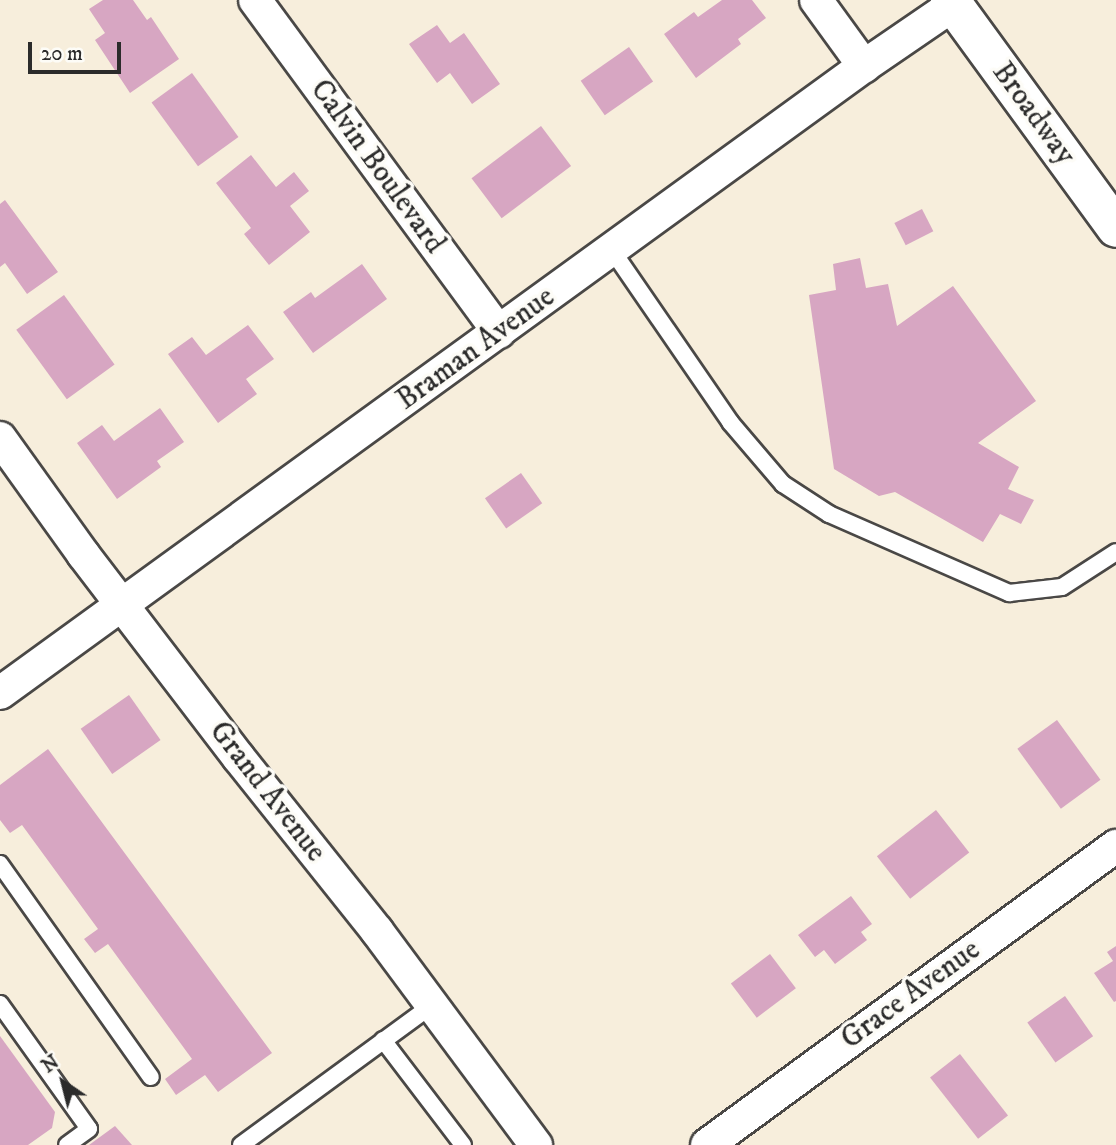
<!DOCTYPE html>
<html>
<head>
<meta charset="utf-8">
<style>
	body { margin:0 }
	#map { position:relative; width:1116px; height:1145px; overflow:hidden; background:#f7eedc; font-family:"IM FELL DW Pica",serif }
	div>[style] { position:absolute }
	[style*='--x'] { left:calc(var(--x)*1px); top:calc(var(--y)*1px); width:calc(var(--w)*1px); rotate:calc(var(--a)*1deg) }
	.building>* { inset:0; background:#d7a6c2; transform-origin:0 0 }
	.roads { filter:drop-shadow(2px 0 #4a4846) drop-shadow(-2px 0 #4a4846) drop-shadow(0 2px #4a4846) drop-shadow(0 -2px #4a4846) }
	.service>* { height:16px; margin:-8px; padding:0 8px; transform-origin:8px; border-radius:8px; background:#fff }
	.minor>* { height:32px; margin:-16px; padding:0 16px; transform-origin:16px; border-radius:16px; background:#fff }
	.tertiary>* { height:38px; margin:-19px; padding:0 19px; transform-origin:19px; border-radius:19px; background:#fff }
	span { translate:-50% -50%; white-space:nowrap; text-align:center; line-height:1.15; -webkit-text-stroke:7px #fdfcf7; paint-order:stroke }
	.street-label { font-size:30px; color:#2b2b2b }
	.north { position:absolute; left:28px; top:1047px; width:70px; height:70px; -webkit-text-stroke:5px #fdfcf7; paint-order:stroke; rotate:325deg; font-size:19px; font-weight:700; line-height:28px; text-align:center; color:#2b2b2b }
	.north::after { content:''; display:block; margin:auto; width:24px; height:32px; background:#2b2b2b; clip-path:polygon(50% 0,100% 100%,50% 72%,0 100%) }
	.scale { position:absolute; left:28px; top:42px; width:93px; height:32px; box-sizing:border-box; border:4px solid #2b2b2b; border-top:0; padding-left:9px; font-size:21px; line-height:24px; white-space:nowrap; color:#2b2b2b; -webkit-text-stroke:5px #fdfcf7; paint-order:stroke }
</style>
</head>
<body>
<div id="map">
	<div class="building">
		<i style="clip-path:polygon(103px 0,133px 0,147px 20px,151px 17px,179px 59px,130px 93px,95px 40px,105px 33px,89px 9px)"></i>
		<i style="clip-path:polygon(722px 0,752px 0,766px 18px,738px 39px,741px 44px,696px 78px,664px 34px,694px 12px,698px 17px)"></i>
		<i style="clip-path:polygon(437px 25px,450px 43px,464px 33px,500px 84px,472px 104px,450px 73px,437px 83px,409px 44px)"></i>
		<i style="left:629px;top:47px;width:42px;height:59px;rotate:55deg"></i>
		<i style="left:192px;top:73px;width:79px;height:50px;rotate:54deg"></i>
		<i style="left:541px;top:126px;width:50px;height:87px;rotate:53deg"></i>
		<i style="clip-path:polygon(251px 155px,276px 187px,294px 172px,309px 191px,290px 206px,310px 232px,269px 265px,244px 234px,251px 228px,216px 183px)"></i>
		<i style="clip-path:polygon(5px 200px,58px 272px,27px 294px,5px 263px,0 267px,0 204px)"></i>
		<i style="left:922px;top:209px;width:25px;height:31px;rotate:63deg"></i>
		<i style="clip-path:polygon(860px 258px,866px 288px,888px 284px,897px 326px,953px 286px,1036px 401px,978px 443px,1019px 467px,1008px 489px,1034px 500px,1021px 524px,1000px 514px,983px 542px,895px 492px,879px 496px,834px 469px,809px 295px,836px 290px,833px 264px)"></i>
		<i style="clip-path:polygon(362px 264px,387px 299px,313px 353px,283px 312px,311px 292px,315px 298px)"></i>
		<i style="left:64px;top:295px;width:86px;height:59px;rotate:54deg"></i>
		<i style="clip-path:polygon(248px 325px,274px 359px,246px 379px,257px 394px,218px 423px,168px 354px,192px 337px,206px 355px)"></i>
		<i style="clip-path:polygon(160px 408px,184px 442px,157px 461px,161px 467px,117px 499px,77px 443px,102px 425px,114px 441px)"></i>
		<i style="left:521px;top:473px;width:37px;height:44px;rotate:55deg"></i>
		<i style="left:129px;top:695px;width:55px;height:59px;rotate:55deg"></i>
		<i style="left:1057px;top:720px;width:74px;height:49px;rotate:54deg"></i>
		<i style="clip-path:polygon(48px 749px,272px 1053px,218px 1092px,205px 1075px,176px 1095px,165px 1079px,192px 1059px,108px 944px,95px 953px,84px 939px,98px 929px,22px 825px,10px 833px,0 820px,0 785px)"></i>
		<i style="left:936px;top:810px;width:54px;height:75px;rotate:52deg"></i>
		<i style="clip-path:polygon(851px 896px,872px 924px,861px 932px,867px 940px,835px 964px,824px 950px,815px 957px,798px 935px)"></i>
		<i style="clip-path:polygon(1116px 946px,1116px 1001px,1114px 1002px,1094px 973px,1113px 961px,1107px 952px)"></i>
		<i style="left:770px;top:954px;width:43px;height:49px;rotate:53deg"></i>
		<i style="left:1065px;top:996px;width:49px;height:46px;rotate:55deg"></i>
		<i style="clip-path:polygon(0 1036px,55px 1112px,52px 1128px,28px 1145px,0 1145px)"></i>
		<i style="left:960px;top:1054px;width:78px;height:38px;rotate:52deg"></i>
		<i style="clip-path:polygon(115px 1126px,132px 1145px,89px 1145px)"></i>
	</div>
	<div class="roads">
		<div class="service">
			<i style="--x:612;--y:250;--w:209;--a:55.5"></i>
			<i style="--x:730;--y:422;--w:82;--a:49.5"></i>
			<i style="--x:783;--y:484;--w:55;--a:33.1"></i>
			<i style="--x:829;--y:514;--w:197;--a:23.7"></i>
			<i style="--x:1009;--y:593;--w:53;--a:-6.5"></i>
			<i style="--x:1062;--y:587;--w:64;--a:-32.9"></i>
			<i style="--x:0;--y:864;--w:261;--a:54.7"></i>
			<i style="--x:0;--y:1004;--w:153;--a:54.5"></i>
			<i style="--x:89;--y:1129;--w:27;--a:144"></i>
			<i style="--x:383;--y:1040;--w:132;--a:52.7"></i>
			<i style="--x:241;--y:1145;--w:237;--a:-36.2"></i>
		</div>
		<div class="minor">
			<i style="--x:255;--y:0;--w:412;--a:53.7"></i>
			<i style="--x:816;--y:0;--w:82;--a:54"></i>
			<i style="--x:0;--y:438;--w:143;--a:54.4"></i>
			<i style="--x:83;--y:554;--w:257;--a:52.6"></i>
			<i style="--x:239;--y:758;--w:221;--a:51.4"></i>
			<i style="--x:377;--y:931;--w:267;--a:53.4"></i>
			<i style="--x:0;--y:693;--w:1068;--a:-35.97"></i>
			<i style="--x:864;--y:66;--w:108;--a:-34.4"></i>
			<i style="--x:707;--y:1145;--w:507;--a:-36.17"></i>
		</div>
		<div class="tertiary">
			<i style="--x:950;--y:0;--w:282;--a:53.9"></i>
		</div>
	</div>
	<div class="street-label">
		<span style="left:1033px;top:114px;rotate:54deg">Broadway</span>
		<span style="left:377px;top:167px;rotate:54deg">Calvin Boulevard</span>
		<span style="left:476px;top:349px;rotate:-36deg">Braman Avenue</span>
		<span style="left:267px;top:792px;rotate:52deg">Grand Avenue</span>
		<span style="left:911px;top:995px;rotate:-36deg">Grace Avenue</span>
	</div>
	<div class="north">N</div>
	<div class="scale">20 m</div>
</div>
</body>
</html>
